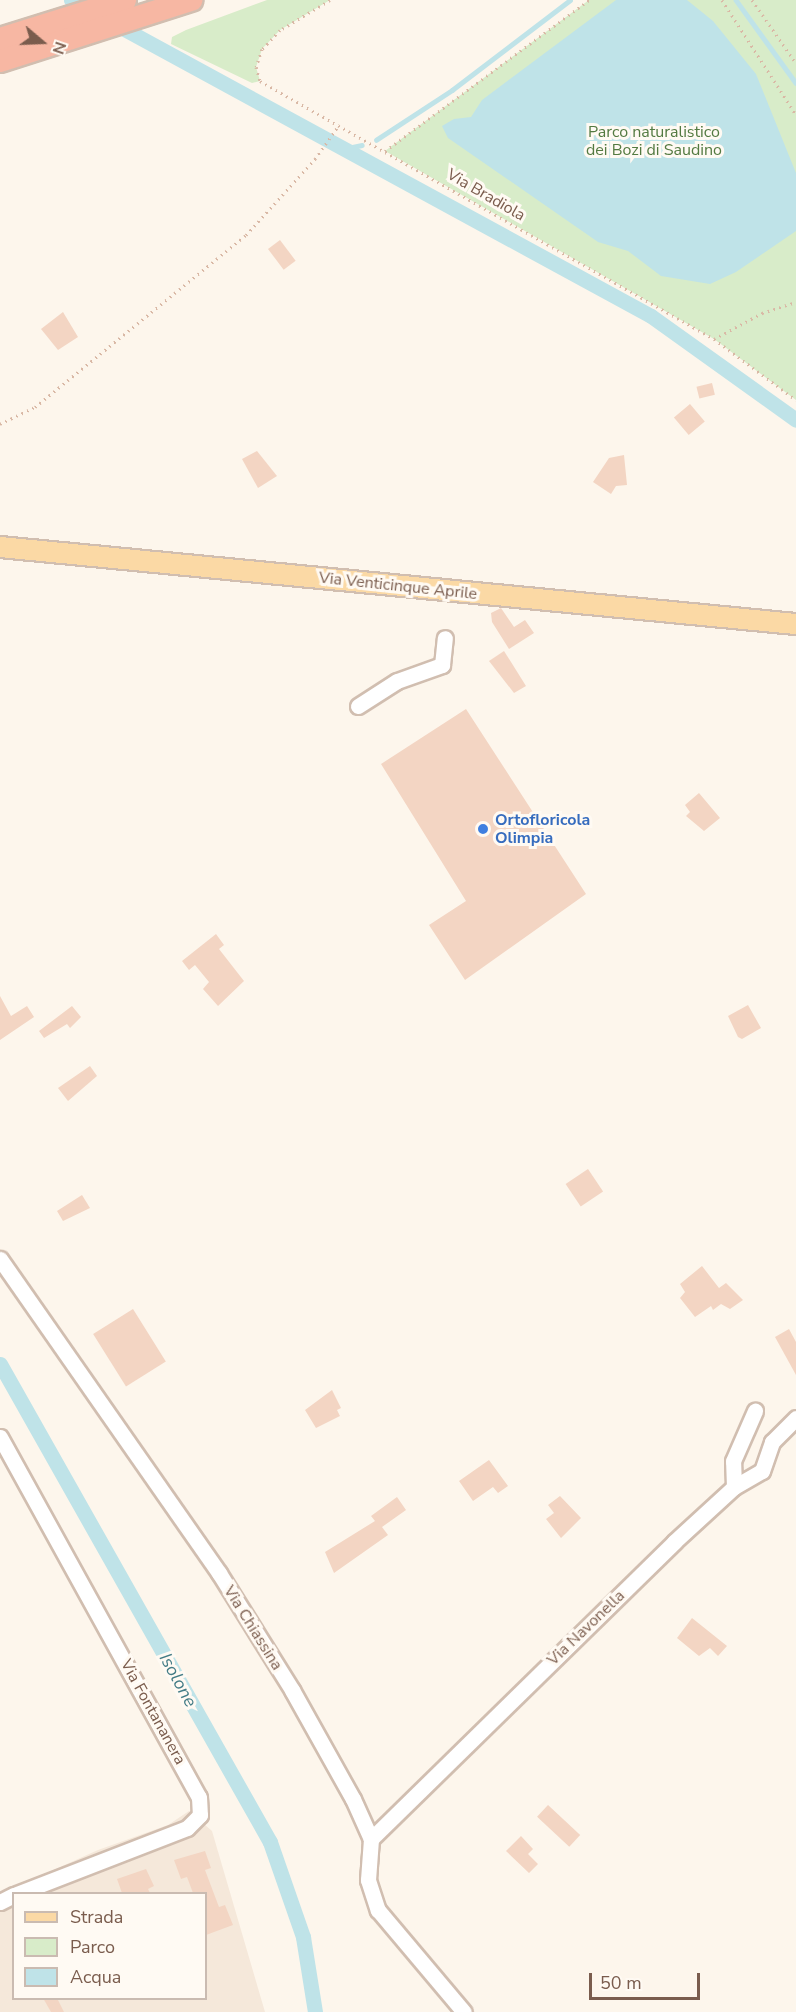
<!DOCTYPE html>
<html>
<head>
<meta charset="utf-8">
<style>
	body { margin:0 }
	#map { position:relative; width:796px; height:2012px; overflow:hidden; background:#fdf6ec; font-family:"Nunito Sans",sans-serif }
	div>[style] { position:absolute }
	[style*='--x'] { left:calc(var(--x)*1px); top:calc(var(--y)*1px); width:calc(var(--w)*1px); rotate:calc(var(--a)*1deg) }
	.residential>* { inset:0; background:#f5e8da }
	.green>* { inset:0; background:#d8ecc9 }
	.water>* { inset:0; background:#bfe3e8 }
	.stream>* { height:4.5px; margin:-2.25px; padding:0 2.25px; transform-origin:2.25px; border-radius:2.25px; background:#bfe3e8 }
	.canal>* { height:15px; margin:-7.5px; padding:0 7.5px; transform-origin:7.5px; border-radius:7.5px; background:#bfe3e8 }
	.building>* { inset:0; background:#f3d5c3; transform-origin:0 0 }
	.path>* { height:3px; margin-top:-1.5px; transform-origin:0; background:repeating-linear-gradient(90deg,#d9b8a5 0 1.5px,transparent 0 6px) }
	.roads { filter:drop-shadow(2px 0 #d1beb0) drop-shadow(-2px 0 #d1beb0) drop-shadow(0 2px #d1beb0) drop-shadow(0 -2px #d1beb0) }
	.minor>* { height:15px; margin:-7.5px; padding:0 7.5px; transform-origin:7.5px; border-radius:7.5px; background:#fff }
	.major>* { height:20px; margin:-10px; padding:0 10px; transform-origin:10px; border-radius:10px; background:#fbd9a5 }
	.highway>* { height:22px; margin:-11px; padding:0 11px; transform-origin:11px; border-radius:11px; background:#f7b7a3 }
	.dots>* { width:16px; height:16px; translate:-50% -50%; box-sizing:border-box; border:3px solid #fffaf3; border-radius:50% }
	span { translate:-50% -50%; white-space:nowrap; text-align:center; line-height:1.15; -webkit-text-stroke:6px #fffaf3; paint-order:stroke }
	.park-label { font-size:16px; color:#537a41 }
	.street-label { font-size:16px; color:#7a5c4d }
	.shop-label { font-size:16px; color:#366cbe; font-weight:700 }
	.left { translate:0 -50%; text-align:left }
	.water-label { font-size:18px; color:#437c86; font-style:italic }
	.legend { position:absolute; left:12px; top:1892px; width:195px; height:108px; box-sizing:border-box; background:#fffaf3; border:2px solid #cabbb1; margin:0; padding:8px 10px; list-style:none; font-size:18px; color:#7a5c4d }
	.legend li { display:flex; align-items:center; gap:12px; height:30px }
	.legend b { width:30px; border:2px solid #cabbb1 }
	.north { position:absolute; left:12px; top:12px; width:60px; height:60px; -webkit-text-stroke:4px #fffaf3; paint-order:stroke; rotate:109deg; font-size:16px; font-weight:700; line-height:24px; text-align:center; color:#7a5c4d }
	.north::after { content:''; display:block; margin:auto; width:21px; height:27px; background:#7a5c4d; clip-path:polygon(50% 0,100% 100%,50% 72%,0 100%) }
	.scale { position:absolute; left:589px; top:1973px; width:111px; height:27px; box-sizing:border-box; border:3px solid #7a5c4d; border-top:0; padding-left:8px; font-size:18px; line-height:21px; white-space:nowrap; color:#7a5c4d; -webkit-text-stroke:4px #fffaf3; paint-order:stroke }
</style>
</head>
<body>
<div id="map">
	<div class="residential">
		<i style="clip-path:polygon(evenodd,189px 1811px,212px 1831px,265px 2012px,0 2012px,0 1894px,98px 1850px,168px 1825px,189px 1811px,14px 1894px,206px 1894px,206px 1998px,14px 1998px,14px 1894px)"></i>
	</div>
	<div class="green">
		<i style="clip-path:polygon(267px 0,330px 0,280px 30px,262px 49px,256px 67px,260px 81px,252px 83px,171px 44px,172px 37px,186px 30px)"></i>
		<i style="clip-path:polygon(589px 0,796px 0,796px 400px,714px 339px,385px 151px)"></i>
	</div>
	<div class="water">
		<i style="clip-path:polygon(616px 0,687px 0,713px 21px,756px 74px,796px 173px,796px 231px,736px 272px,710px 284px,661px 276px,628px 251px,598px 242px,448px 138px,442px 126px,454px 119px,471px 117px,482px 100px)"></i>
	</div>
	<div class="stream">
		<i style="--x:736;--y:0;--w:102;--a:54.1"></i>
		<i style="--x:376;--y:140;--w:91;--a:-33.3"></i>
		<i style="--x:452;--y:90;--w:148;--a:-37.3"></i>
		<i style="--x:343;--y:149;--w:19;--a:-12"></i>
	</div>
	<div class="canal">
		<i style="--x:71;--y:0;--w:660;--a:28.58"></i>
		<i style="--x:651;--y:316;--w:178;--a:35.6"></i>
		<i style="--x:0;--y:1364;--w:549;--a:60.54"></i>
		<i style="--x:270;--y:1842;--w:101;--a:70.8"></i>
		<i style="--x:303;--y:1937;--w:76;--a:80.9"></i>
	</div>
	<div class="building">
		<i style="left:280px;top:240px;width:26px;height:15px;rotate:53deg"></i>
		<i style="clip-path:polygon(63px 312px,78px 337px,58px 350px,41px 329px)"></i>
		<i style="left:712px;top:383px;width:12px;height:16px;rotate:76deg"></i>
		<i style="left:690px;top:404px;width:23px;height:21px;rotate:50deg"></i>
		<i style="clip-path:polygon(257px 451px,277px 476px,258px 488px,242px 459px)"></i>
		<i style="clip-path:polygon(624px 455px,627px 485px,616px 486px,611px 494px,593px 482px,609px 458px)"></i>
		<i style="clip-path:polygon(501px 608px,514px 627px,525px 620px,534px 633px,509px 649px,492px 622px,491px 613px)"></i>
		<i style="clip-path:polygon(504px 651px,526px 686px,514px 693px,489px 661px)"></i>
		<i style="clip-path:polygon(466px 709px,586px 894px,465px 980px,429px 925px,466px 901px,381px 764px)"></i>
		<i style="clip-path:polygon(699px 793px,720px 818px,704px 831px,686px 816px,690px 812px,685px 805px)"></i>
		<i style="clip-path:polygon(216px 934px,224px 945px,219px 949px,244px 981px,218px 1006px,203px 989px,209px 982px,195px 965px,189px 970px,182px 961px)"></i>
		<i style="clip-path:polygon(0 996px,11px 1016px,27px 1006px,34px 1017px,0 1040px)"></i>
		<i style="clip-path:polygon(748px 1005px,761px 1028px,742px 1039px,738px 1037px,728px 1016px)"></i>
		<i style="clip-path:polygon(72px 1006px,81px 1017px,70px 1028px,67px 1024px,44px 1038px,39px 1031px)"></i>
		<i style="clip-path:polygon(90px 1066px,97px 1076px,68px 1101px,58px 1088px)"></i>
		<i style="left:588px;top:1169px;width:27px;height:27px;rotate:56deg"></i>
		<i style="clip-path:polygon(82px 1195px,90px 1208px,63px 1221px,57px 1211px)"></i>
		<i style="clip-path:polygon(702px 1266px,719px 1288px,726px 1283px,743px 1300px,730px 1309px,721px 1304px,713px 1310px,711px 1306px,695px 1317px,680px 1298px,685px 1292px,680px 1284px)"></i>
		<i style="left:133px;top:1309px;width:62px;height:47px;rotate:58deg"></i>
		<i style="clip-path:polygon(789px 1329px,796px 1342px,796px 1375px,775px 1337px)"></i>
		<i style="clip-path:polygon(332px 1390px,341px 1408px,337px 1410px,340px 1416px,316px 1428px,305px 1410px)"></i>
		<i style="clip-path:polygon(489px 1460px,508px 1486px,498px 1493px,493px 1487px,473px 1501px,459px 1481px)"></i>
		<i style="clip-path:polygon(560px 1496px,581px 1518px,561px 1538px,546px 1519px,554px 1513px,548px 1505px)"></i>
		<i style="clip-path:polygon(397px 1497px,406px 1510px,382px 1527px,388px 1535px,334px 1573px,325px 1552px,375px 1521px,371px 1516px)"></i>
		<i style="clip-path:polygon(692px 1618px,727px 1646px,718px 1656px,710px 1648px,699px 1656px,677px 1638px)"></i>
		<i style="left:548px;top:1805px;width:44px;height:16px;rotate:43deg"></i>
		<i style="clip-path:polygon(521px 1836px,533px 1849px,528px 1854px,538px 1864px,529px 1873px,506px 1851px)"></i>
		<i style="clip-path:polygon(205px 1851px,211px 1868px,205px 1870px,219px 1907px,225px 1905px,233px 1925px,206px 1935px,206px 1893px,193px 1893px,187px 1877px,181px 1879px,174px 1860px)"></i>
		<i style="clip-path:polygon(146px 1869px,154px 1886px,148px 1889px,150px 1893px,122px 1893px,117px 1879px)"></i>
		<i style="clip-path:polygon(43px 1998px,57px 1998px,64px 2012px,51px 2012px)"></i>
	</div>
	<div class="path">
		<i style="--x:330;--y:0;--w:58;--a:149"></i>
		<i style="--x:280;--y:30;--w:26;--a:133"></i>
		<i style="--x:262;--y:49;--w:19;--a:108"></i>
		<i style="--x:256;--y:67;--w:15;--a:74"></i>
		<i style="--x:260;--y:81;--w:522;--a:29.61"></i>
		<i style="--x:714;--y:339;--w:102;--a:36.6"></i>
		<i style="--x:722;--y:0;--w:137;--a:57.2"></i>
		<i style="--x:752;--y:0;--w:77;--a:55.1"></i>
		<i style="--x:385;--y:151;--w:254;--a:-36.5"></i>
		<i style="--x:714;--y:339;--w:55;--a:-28.4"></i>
		<i style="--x:762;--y:313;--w:36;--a:-18"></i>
		<i style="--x:0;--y:424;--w:39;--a:-26"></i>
		<i style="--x:35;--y:407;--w:272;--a:-39.2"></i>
		<i style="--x:246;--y:235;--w:103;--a:-47.8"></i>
		<i style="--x:315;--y:159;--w:42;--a:-54.8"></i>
	</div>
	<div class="roads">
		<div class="minor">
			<i style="--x:358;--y:706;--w:46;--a:-32.7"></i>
			<i style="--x:397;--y:681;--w:48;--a:-19.6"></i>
			<i style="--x:442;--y:665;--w:27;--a:-84"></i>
			<i style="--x:0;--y:1259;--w:383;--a:55.1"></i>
			<i style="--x:219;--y:1573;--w:138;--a:58"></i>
			<i style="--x:292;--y:1690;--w:125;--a:60.8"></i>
			<i style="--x:353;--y:1799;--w:44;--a:65.8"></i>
			<i style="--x:371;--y:1839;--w:41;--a:94.2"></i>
			<i style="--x:368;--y:1880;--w:32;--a:72"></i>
			<i style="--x:378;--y:1910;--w:133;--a:49.9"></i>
			<i style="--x:0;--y:1437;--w:411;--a:61.1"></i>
			<i style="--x:199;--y:1797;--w:18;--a:87"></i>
			<i style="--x:200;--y:1815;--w:18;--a:135"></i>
			<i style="--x:187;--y:1828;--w:182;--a:158.8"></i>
			<i style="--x:734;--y:1487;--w:26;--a:-92"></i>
			<i style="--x:733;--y:1461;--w:55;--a:-66.3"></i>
			<i style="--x:371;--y:1839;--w:424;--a:-44.4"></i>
			<i style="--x:674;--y:1542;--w:81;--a:-42.5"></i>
			<i style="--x:734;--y:1487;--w:32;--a:-30"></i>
			<i style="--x:762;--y:1471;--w:31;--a:-71"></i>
			<i style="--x:772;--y:1442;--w:34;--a:-45"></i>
			<i style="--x:0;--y:1902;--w:16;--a:-27"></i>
		</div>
		<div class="major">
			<i style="--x:0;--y:547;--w:800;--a:5.53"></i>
		</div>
		<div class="highway">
			<i style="--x:0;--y:39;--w:131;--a:-17.3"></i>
			<i style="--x:0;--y:61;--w:201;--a:-17.7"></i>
		</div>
	</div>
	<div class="dots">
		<i style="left:483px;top:829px;background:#3f7fe0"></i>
	</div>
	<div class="park-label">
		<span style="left:654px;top:141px">Parco naturalistico<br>dei Bozi di Saudino</span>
	</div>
	<div class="street-label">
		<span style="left:486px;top:195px;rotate:30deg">Via Bradiola</span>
		<span style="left:398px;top:586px;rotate:6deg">Via Venticinque Aprile</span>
		<span style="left:253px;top:1628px;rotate:58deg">Via Chiassina</span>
		<span style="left:586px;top:1628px;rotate:-44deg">Via Navonella</span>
		<span style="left:153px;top:1712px;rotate:61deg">Via Fontananera</span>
	</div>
	<div class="shop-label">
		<span class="left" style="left:495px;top:829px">Ortofloricola<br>Olimpia</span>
	</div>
	<div class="water-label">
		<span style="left:178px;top:1680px;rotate:61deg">Isolone</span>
	</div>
	<ul class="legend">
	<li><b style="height:8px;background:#fbd9a5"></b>Strada</li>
	<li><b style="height:16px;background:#d8ecc9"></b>Parco</li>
	<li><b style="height:16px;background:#bfe3e8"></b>Acqua</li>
	</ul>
	<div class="north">N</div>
	<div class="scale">50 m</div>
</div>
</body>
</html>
